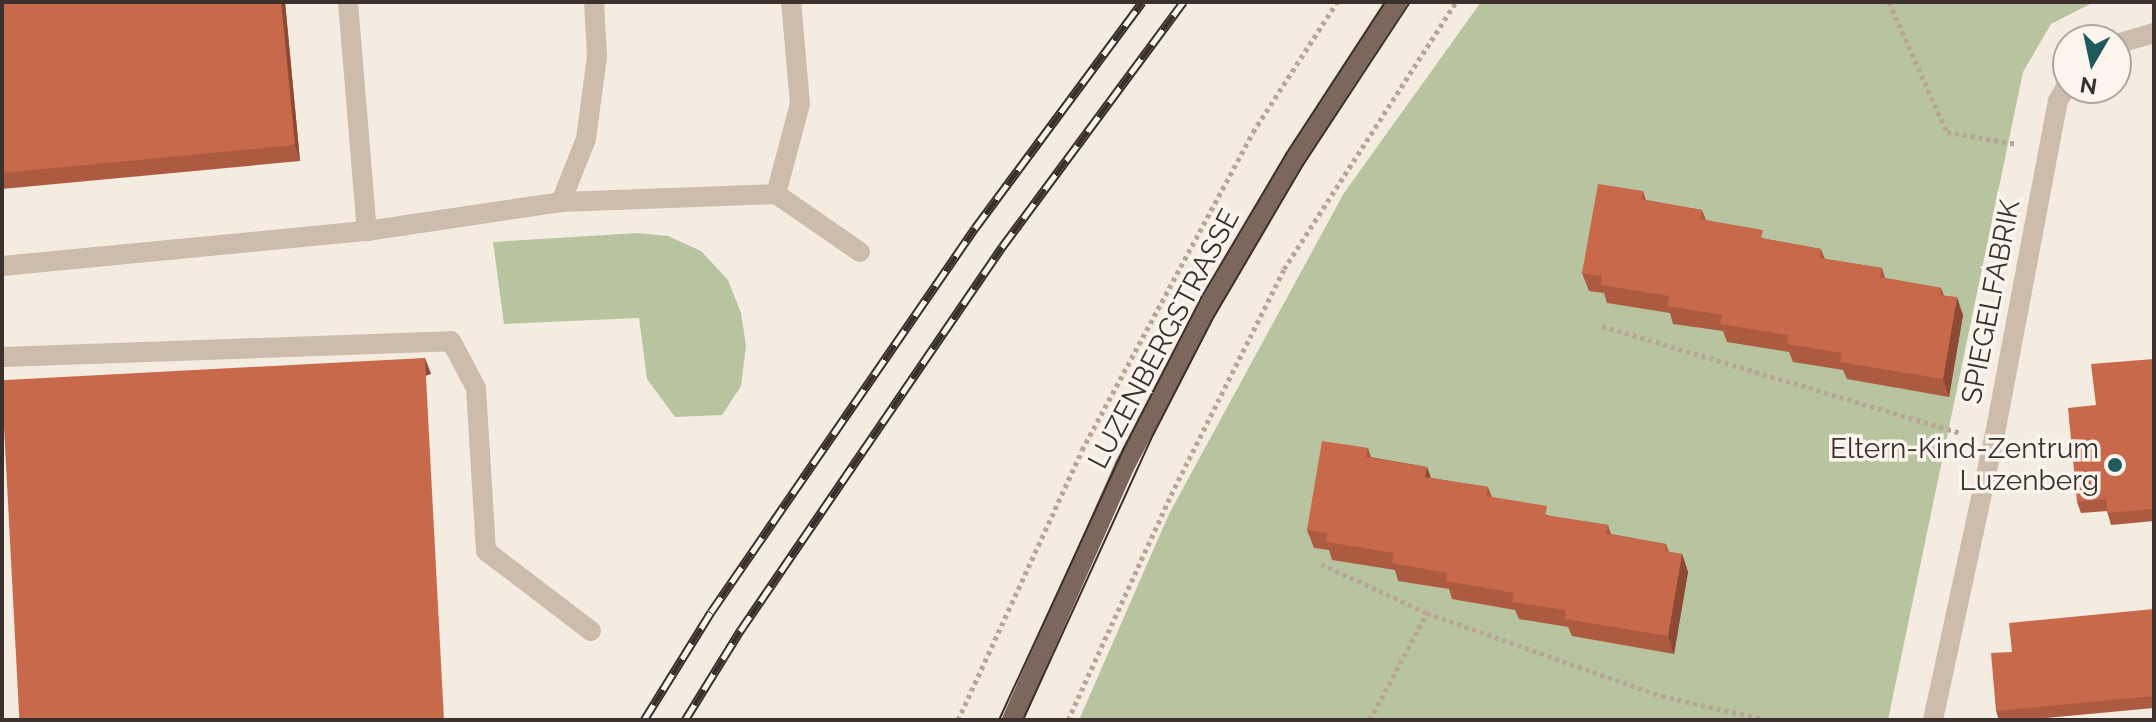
<!DOCTYPE html>
<html>
<head>
<meta charset="utf-8">
<style>
	body { margin:0 }
	#map { position:relative; width:2156px; height:722px; overflow:hidden; background:#f4ebe1; font-family:Raleway,sans-serif }
	div>[style] { position:absolute }
	[style*='--x'] { left:calc(var(--x)*1px); top:calc(var(--y)*1px); width:calc(var(--w)*1px); rotate:calc(var(--a)*1deg) }
	.green>* { inset:0; background:#b8c4a0 }
	.path>* { height:5px; margin-top:-2.5px; transform-origin:0; background:repeating-linear-gradient(90deg,#b9a596 0 4px,transparent 0 8px) }
	.service>* { height:20px; margin:-10px; padding:0 10px; transform-origin:10px; border-radius:10px; background:#cdbbac }
	.minor>* { height:20px; margin:-10px; padding:0 10px; transform-origin:10px; border-radius:10px; background:#cdbbac }
	.primary>* { height:20px; margin:-10px; padding:0 10px; transform-origin:10px; border-radius:10px; background:#7d675c }
	.tram>* { height:2px; margin:-1px; padding:0 1px; transform-origin:1px; border-radius:1px; background:#3b302b }
	.rail>* { height:9px; margin-top:-4.5px; transform-origin:0; background:repeating-linear-gradient(90deg,#fbf5ee 0 18px,#3b302b 0 36px); box-sizing:border-box; border-block:2px solid #3b302b }
	.wall>* { inset:0; background:#ac5a40 }
	.shaded-wall>* { inset:0; background:#8c4a34; transform-origin:0 0 }
	.building>* { inset:0; background:#c8694b; transform-origin:0 0 }
	.dots>* { width:22px; height:22px; translate:-50% -50%; box-sizing:border-box; border:4px solid #fbf5ee; border-radius:50% }
	span { translate:-50% -50%; white-space:nowrap; text-align:center; line-height:1.15; -webkit-text-stroke:7px #fbf5ee; paint-order:stroke }
	.street-label { font-size:28px; color:#3b302b }
	.poi-label { font-size:28px; color:#3b302b }
	.right { translate:-100% -50%; text-align:right }
	.frame { position:absolute; inset:0; border:4px solid #3b302b; pointer-events:none }
	.north { position:absolute; left:2052px; top:24px; width:80px; height:80px; box-sizing:border-box; background:#fbf5ee; border:2px solid #aea6a0; border-radius:50%; rotate:189deg; font-size:22px; font-weight:700; line-height:32px; text-align:center; color:#3b302b }
	.north::after { content:''; display:block; margin:auto; width:28px; height:36px; background:#1f5a5e; clip-path:polygon(50% 0,100% 100%,50% 72%,0 100%) }
</style>
</head>
<body>
<div id="map">
	<div class="green">
		<i style="clip-path:polygon(1481px 2px,2094px 2px,2051px 24px,2023px 72px,1888px 720px,1079px 720px,1169px 514px,1344px 193px)"></i>
		<i style="clip-path:polygon(637px 233px,668px 236px,701px 251px,728px 280px,741px 313px,746px 346px,741px 386px,722px 415px,675px 417px,647px 379px,639px 318px,504px 324px,493px 242px)"></i>
	</div>
	<div class="path">
		<i style="--x:1889;--y:2;--w:142;--a:66"></i>
		<i style="--x:1947;--y:132;--w:71;--a:9.7"></i>
		<i style="--x:1602;--y:326;--w:375;--a:16.6"></i>
		<i style="--x:1321;--y:564;--w:117;--a:24.8"></i>
		<i style="--x:1427;--y:613;--w:249;--a:19.5"></i>
		<i style="--x:1662;--y:696;--w:109;--a:12.8"></i>
		<i style="--x:958;--y:720;--w:297;--a:-65.3"></i>
		<i style="--x:1082;--y:450;--w:361;--a:-61.7"></i>
		<i style="--x:1253;--y:132;--w:155;--a:-57.1"></i>
		<i style="--x:1068;--y:720;--w:247;--a:-65.4"></i>
		<i style="--x:1171;--y:495;--w:253;--a:-63.4"></i>
		<i style="--x:1284;--y:269;--w:318;--a:-57.2"></i>
		<i style="--x:1370;--y:720;--w:121;--a:-62"></i>
	</div>
	<div class="service">
		<i style="--x:348;--y:2;--w:230;--a:85.3"></i>
		<i style="--x:776;--y:194;--w:93;--a:-75.1"></i>
		<i style="--x:800;--y:104;--w:102;--a:-95"></i>
		<i style="--x:561;--y:202;--w:215;--a:-2.1"></i>
		<i style="--x:776;--y:194;--w:102;--a:34.6"></i>
		<i style="--x:2;--y:357;--w:449;--a:-2"></i>
		<i style="--x:451;--y:341;--w:53;--a:62"></i>
		<i style="--x:476;--y:388;--w:163;--a:86.5"></i>
		<i style="--x:486;--y:551;--w:132;--a:37.3"></i>
	</div>
	<div class="minor">
		<i style="--x:2116;--y:44;--w:40;--a:-16"></i>
		<i style="--x:2;--y:266;--w:367;--a:-5.5"></i>
		<i style="--x:367;--y:231;--w:196;--a:-8.5"></i>
		<i style="--x:561;--y:202;--w:68;--a:-68.4"></i>
		<i style="--x:586;--y:139;--w:83;--a:-82.4"></i>
		<i style="--x:597;--y:57;--w:55;--a:-93.1"></i>
		<i style="--x:1933;--y:720;--w:288;--a:-77.8"></i>
		<i style="--x:1994;--y:439;--w:344;--a:-79.3"></i>
		<i style="--x:2058;--y:101;--w:21;--a:-61"></i>
	</div>
	<div class="primary">
		<i style="--x:1012;--y:720;--w:277;--a:-66.1"></i>
		<i style="--x:1124;--y:467;--w:176;--a:-62.3"></i>
		<i style="--x:1206;--y:311;--w:175;--a:-59.8"></i>
		<i style="--x:1294;--y:160;--w:189;--a:-56.9"></i>
	</div>
	<div class="tram">
		<i style="--x:999;--y:720;--w:297;--a:-65.3"></i>
		<i style="--x:1123;--y:450;--w:171;--a:-62.8"></i>
		<i style="--x:1201;--y:298;--w:167;--a:-59.4"></i>
		<i style="--x:1286;--y:154;--w:181;--a:-56.9"></i>
		<i style="--x:1023;--y:720;--w:313;--a:-65.5"></i>
		<i style="--x:1153;--y:435;--w:129;--a:-62.8"></i>
		<i style="--x:1212;--y:320;--w:180;--a:-59.6"></i>
		<i style="--x:1303;--y:165;--w:195;--a:-56.7"></i>
	</div>
	<div class="rail">
		<i style="--x:644;--y:720;--w:127;--a:-58.2"></i>
		<i style="--x:711;--y:612;--w:466;--a:-55.5"></i>
		<i style="--x:975;--y:228;--w:281;--a:-53.5"></i>
		<i style="--x:685;--y:720;--w:105;--a:-58.3"></i>
		<i style="--x:740;--y:631;--w:465;--a:-55.7"></i>
		<i style="--x:1002;--y:247;--w:305;--a:-53.5"></i>
	</div>
	<div class="wall">
		<i style="clip-path:polygon(2px 2px,285px 2px,300px 161px,2px 189px)"></i>
		<i style="clip-path:polygon(1643px 191px,1646px 200px,1702px 210px,1706px 220px,1766px 239px,1821px 249px,1825px 259px,1882px 268px,1885px 278px,1941px 288px,1944px 295px,1963px 315px,1949px 397px,1847px 379px,1843px 370px,1793px 362px,1789px 352px,1727px 342px,1723px 331px,1673px 324px,1670px 313px,1607px 303px,1604px 293px,1589px 291px,1582px 273px)"></i>
		<i style="clip-path:polygon(2154px 359px,2154px 521px,2111px 525px,2107px 511px,2081px 513px,2077px 502px,2096px 405px)"></i>
		<i style="clip-path:polygon(1368px 448px,1371px 457px,1427px 467px,1431px 478px,1488px 487px,1492px 497px,1550px 516px,1608px 525px,1611px 534px,1666px 544px,1669px 552px,1682px 554px,1688px 572px,1674px 654px,1572px 636px,1568px 627px,1519px 619px,1515px 610px,1452px 599px,1449px 589px,1398px 581px,1395px 570px,1332px 560px,1329px 550px,1314px 548px,1307px 530px)"></i>
		<i style="clip-path:polygon(2154px 609px,2154px 708px,2025px 720px,1999px 720px,1996px 711px,2012px 652px)"></i>
	</div>
	<div class="shaded-wall">
		<i style="clip-path:polygon(281px 2px,285px 2px,300px 161px,295px 145px)"></i>
		<i style="clip-path:polygon(1957px 297px,1963px 315px,1949px 397px,1943px 379px)"></i>
		<i style="left:425px;top:358px;width:17px;height:363px;rotate:69deg"></i>
		<i style="clip-path:polygon(1427px 467px,1433px 485px,1425px 477px)"></i>
		<i style="clip-path:polygon(1682px 554px,1688px 572px,1674px 654px,1668px 636px)"></i>
	</div>
	<div class="building">
		<i style="clip-path:polygon(2px 2px,281px 2px,295px 145px,2px 173px)"></i>
		<i style="clip-path:polygon(1598px 184px,1643px 191px,1642px 200px,1702px 210px,1700px 219px,1763px 230px,1761px 238px,1821px 249px,1820px 258px,1882px 268px,1880px 277px,1941px 288px,1940px 295px,1957px 297px,1943px 379px,1840px 362px,1842px 353px,1787px 344px,1788px 335px,1720px 324px,1722px 315px,1667px 306px,1669px 296px,1601px 285px,1602px 276px,1582px 273px)"></i>
		<i style="left:425px;top:358px;width:363px;height:424px;rotate:87deg"></i>
		<i style="clip-path:polygon(2154px 359px,2154px 509px,2107px 513px,2106px 499px,2077px 502px,2068px 408px,2096px 405px,2091px 364px)"></i>
		<i style="clip-path:polygon(1322px 441px,1368px 448px,1366px 457px,1427px 467px,1425px 477px,1488px 487px,1486px 496px,1547px 506px,1545px 515px,1608px 525px,1606px 534px,1666px 544px,1665px 551px,1682px 554px,1668px 636px,1565px 619px,1566px 610px,1512px 602px,1514px 593px,1446px 581px,1447px 573px,1392px 563px,1394px 553px,1326px 542px,1327px 533px,1307px 530px)"></i>
		<i style="clip-path:polygon(2154px 609px,2154px 696px,1996px 711px,1991px 653px,2012px 652px,2009px 623px)"></i>
	</div>
	<div class="dots">
		<i style="left:2115px;top:465px;background:#1f5a5e"></i>
	</div>
	<div class="street-label">
		<span style="left:1991px;top:302px;rotate:-79deg">SPIEGELFABRIK</span>
		<span style="left:1164px;top:339px;rotate:-62deg">LUZENBERGSTRASSE</span>
	</div>
	<div class="poi-label">
		<span class="right" style="left:2099px;top:465px">Eltern-Kind-Zentrum<br>Luzenberg</span>
	</div>
	<div class="frame"></div>
	<div class="north">N</div>
</div>
</body>
</html>
